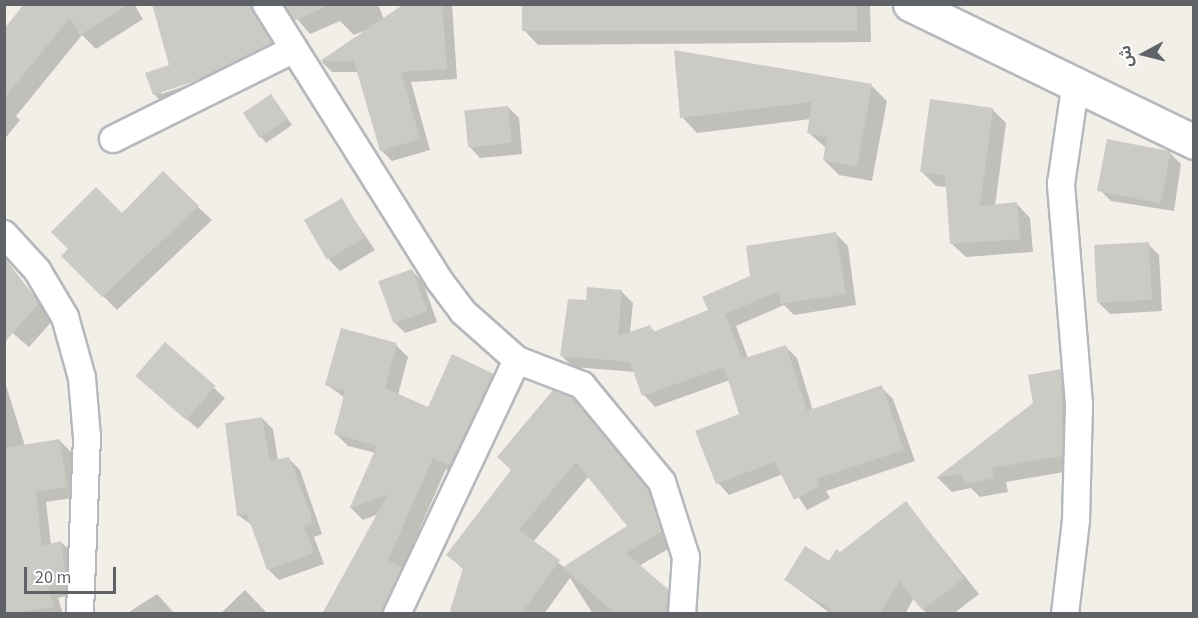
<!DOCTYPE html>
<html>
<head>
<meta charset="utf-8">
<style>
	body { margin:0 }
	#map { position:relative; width:1198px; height:618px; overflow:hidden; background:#f1efe8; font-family:"Source Sans 3","Noto Sans Arabic",sans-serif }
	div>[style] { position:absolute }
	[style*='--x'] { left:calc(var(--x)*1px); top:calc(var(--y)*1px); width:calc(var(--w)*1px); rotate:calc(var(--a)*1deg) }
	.shadow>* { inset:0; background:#0003 }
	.building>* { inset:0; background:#cccac5; transform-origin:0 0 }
	.roads { filter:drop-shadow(2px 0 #b5b8bc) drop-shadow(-2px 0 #b5b8bc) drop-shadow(0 2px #b5b8bc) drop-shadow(0 -2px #b5b8bc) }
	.street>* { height:26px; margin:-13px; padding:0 13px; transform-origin:13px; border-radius:13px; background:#fff }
	.secondary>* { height:33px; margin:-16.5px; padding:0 16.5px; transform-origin:16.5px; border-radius:16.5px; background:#fff }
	span { translate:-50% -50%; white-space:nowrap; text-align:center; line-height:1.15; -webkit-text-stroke:4.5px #fff; paint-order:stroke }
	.frame { position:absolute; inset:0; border:6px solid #5f6368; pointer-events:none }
	.north { position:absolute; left:1114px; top:24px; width:60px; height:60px; -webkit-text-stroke:4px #fff; paint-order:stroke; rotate:263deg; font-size:16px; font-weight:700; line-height:24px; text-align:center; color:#5f6368 }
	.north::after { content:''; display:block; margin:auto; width:21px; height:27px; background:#5f6368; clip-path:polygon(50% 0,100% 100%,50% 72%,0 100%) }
	.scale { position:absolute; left:24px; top:567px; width:92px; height:27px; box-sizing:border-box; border:3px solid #5f6368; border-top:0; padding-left:8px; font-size:18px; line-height:21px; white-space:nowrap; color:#5f6368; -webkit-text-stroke:4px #fff; paint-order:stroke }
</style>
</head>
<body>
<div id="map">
	<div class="shadow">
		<i style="clip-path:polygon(26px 4px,134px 4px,143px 19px,96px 49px,82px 35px,16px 116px,20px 120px,4px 140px,4px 32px)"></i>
		<i style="clip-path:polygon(evenodd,154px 4px,378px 4px,384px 20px,419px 4px,452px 4px,457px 79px,411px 82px,430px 150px,392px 161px,381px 150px,358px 72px,332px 72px,322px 62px,366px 30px,354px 35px,340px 21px,310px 34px,285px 5px,273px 5px,286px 57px,168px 109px,154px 94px,170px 66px,154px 4px,202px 78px,203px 80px,161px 94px,161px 91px,202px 78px)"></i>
		<i style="clip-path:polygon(523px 4px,870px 4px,871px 42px,538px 45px,524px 30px)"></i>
		<i style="clip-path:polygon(872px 86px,887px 101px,872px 181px,839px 175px,824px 160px,826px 148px,809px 133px,811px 119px,697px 133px,682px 117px)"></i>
		<i style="clip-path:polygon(276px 102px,292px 125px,266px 143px,261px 137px)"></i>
		<i style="clip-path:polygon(508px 107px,519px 118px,522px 154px,480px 158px,469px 146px)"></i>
		<i style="clip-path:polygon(992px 109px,1006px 123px,995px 206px,1017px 204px,1030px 218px,1033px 252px,966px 257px,952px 244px,947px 187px,936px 186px,922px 172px)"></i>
		<i style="clip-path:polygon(1170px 153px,1181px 164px,1174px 211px,1111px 201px,1100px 190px)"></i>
		<i style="clip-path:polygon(341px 200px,375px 250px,340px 271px,329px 260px)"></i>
		<i style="clip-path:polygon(198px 207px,212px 220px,117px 310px,63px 256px,122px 216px)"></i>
		<i style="clip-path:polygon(836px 234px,848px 246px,856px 305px,794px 315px,784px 305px,736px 326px,748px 358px,786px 347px,797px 358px,813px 411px,881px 387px,893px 399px,915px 461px,826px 491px,830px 498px,807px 510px,783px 474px,729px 495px,718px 483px,740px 414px,730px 380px,655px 407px,644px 395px,636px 372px,573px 367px,562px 356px,588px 302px,621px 291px,633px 303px,630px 333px,649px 326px,656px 333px,710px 311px,752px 277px)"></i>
		<i style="clip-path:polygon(1148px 244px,1159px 255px,1162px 311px,1110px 314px,1099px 303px)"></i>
		<i style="clip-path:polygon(4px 260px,54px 319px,29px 347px,4px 326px)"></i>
		<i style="clip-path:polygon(412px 271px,423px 282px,437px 322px,405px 333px,394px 322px)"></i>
		<i style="clip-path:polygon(165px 344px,225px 398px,198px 429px,149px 387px)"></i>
		<i style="clip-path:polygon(396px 345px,408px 357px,398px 395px,429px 409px,493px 375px,505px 387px,463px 476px,446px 469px,402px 569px,414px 581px,398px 614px,324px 614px,379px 514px,363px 520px,351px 508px,376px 453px,348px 446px,336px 434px,345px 398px,326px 384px)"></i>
		<i style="clip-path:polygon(1061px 370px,1075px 385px,1076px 470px,1006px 482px,1008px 492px,980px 497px,971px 488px,952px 492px,938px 478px,1035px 404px)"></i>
		<i style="clip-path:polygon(4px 379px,25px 446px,60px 441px,71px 452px,78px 497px,46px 502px,51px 545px,61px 542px,72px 553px,77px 593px,58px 598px,63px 614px,6px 614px,4px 609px)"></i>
		<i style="clip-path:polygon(evenodd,572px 399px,662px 504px,675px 545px,639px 566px,681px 605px,681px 614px,593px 614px,570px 578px,544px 614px,450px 614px,464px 570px,448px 555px,572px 399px,589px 476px,629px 526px,565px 568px,533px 542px,589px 476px)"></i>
		<i style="clip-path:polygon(262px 418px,273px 429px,278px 461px,289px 459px,300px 470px,322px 534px,314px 537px,324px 564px,279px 580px,268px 569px,253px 526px,238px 515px)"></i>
		<i style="clip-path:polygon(906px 503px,979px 594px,953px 614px,927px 614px,914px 598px,905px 614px,831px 614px,786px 580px,829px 563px)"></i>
		<i style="clip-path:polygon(245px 590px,268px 614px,220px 614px)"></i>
		<i style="clip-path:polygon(157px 594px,175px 614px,126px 614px)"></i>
	</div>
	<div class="building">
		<i style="clip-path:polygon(24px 4px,129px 4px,80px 35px,70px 18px,4px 98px,4px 29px)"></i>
		<i style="clip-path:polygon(152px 4px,251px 4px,273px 43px,195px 81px,153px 95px,145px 73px,169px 65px)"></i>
		<i style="clip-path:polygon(284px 4px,331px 4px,294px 21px)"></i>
		<i style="clip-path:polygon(404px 4px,442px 4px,447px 69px,401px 72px,420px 139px,380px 151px,354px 61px,320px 61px)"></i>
		<i style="left:522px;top:4px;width:335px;height:27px"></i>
		<i style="clip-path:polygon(674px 50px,872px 84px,857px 167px,823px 160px,827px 137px,807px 133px,812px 102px,680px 118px)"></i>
		<i style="left:271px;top:94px;width:30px;height:34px;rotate:56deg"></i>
		<i style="clip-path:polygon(930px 99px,993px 108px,980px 206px,1017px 202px,1020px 239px,950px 244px,945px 176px,920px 172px)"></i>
		<i style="left:508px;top:106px;width:37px;height:44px;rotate:84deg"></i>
		<i style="left:1107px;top:139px;width:65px;height:53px;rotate:11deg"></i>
		<i style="clip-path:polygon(163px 171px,199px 206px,102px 297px,61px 256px,68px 249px,51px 232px,96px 187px,122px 213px)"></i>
		<i style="left:342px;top:198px;width:46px;height:44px;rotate:60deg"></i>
		<i style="clip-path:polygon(836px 232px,846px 294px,781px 304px,779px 291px,725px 314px,742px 359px,786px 345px,807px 411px,882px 385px,904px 450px,816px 479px,820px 486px,794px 500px,775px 462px,716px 484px,695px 431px,739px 414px,724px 367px,642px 396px,630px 362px,560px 356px,568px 299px,586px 300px,587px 287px,622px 290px,618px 336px,650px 325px,653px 332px,708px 310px,702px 297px,750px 276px,746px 246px)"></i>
		<i style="left:1149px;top:242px;width:58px;height:55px;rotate:87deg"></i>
		<i style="clip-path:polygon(4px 257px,39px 303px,4px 343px)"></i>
		<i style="left:412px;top:269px;width:45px;height:36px;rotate:70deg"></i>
		<i style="clip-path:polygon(341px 328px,397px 343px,385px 388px,428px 407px,452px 354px,494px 374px,450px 465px,433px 458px,388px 560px,402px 568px,382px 614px,322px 614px,388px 494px,349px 509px,377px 446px,334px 434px,345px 391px,325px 385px)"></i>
		<i style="left:165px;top:342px;width:67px;height:45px;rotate:41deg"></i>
		<i style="clip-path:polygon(1061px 369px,1063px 456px,992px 468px,994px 478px,964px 484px,962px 474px,936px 478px,1033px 403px,1028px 375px)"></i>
		<i style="clip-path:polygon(553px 390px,573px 398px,649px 489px,662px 531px,626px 553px,669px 590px,665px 614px,615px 614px,563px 567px,627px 526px,576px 462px,519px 530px,560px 560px,521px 614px,449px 614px,463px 568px,446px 555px,511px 470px,497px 457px)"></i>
		<i style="clip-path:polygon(262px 417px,270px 461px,289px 457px,310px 513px,312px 523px,304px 526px,314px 553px,267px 570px,247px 514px,237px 516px,225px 423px)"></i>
		<i style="clip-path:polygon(60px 439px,67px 487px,36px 492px,42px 546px,61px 541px,66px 582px,48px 587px,54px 607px,4px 614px,4px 448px)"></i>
		<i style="clip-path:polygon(906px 501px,964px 578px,922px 610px,899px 581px,880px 614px,838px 614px,784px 580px,805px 546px,829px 561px,836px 549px,840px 552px)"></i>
	</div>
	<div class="roads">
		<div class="street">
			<i style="--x:266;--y:4;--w:326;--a:57.9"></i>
			<i style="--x:439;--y:280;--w:40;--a:53"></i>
			<i style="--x:463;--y:312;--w:72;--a:41.6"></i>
			<i style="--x:517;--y:360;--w:281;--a:115.3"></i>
			<i style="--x:113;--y:139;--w:200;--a:-26.4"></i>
			<i style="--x:4;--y:234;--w:49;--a:47.5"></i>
			<i style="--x:37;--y:270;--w:55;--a:59.2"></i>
			<i style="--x:65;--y:317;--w:63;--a:74.4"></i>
			<i style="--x:82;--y:378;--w:59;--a:85.2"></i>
			<i style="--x:87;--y:437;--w:177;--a:92.3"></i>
			<i style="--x:517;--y:360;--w:70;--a:21"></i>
			<i style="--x:582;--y:385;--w:126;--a:50.5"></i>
			<i style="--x:662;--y:482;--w:79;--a:72.3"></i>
			<i style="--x:686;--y:557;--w:57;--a:94"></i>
			<i style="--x:1065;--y:614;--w:95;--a:-83.3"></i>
			<i style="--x:1076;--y:520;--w:116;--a:-88.5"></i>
			<i style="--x:1079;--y:404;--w:221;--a:-94.7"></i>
			<i style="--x:1061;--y:184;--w:104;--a:-81.7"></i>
		</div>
		<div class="secondary">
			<i style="--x:910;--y:4;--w:316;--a:25.9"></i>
		</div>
	</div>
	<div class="frame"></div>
	<div class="north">ش</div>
	<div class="scale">20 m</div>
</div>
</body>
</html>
